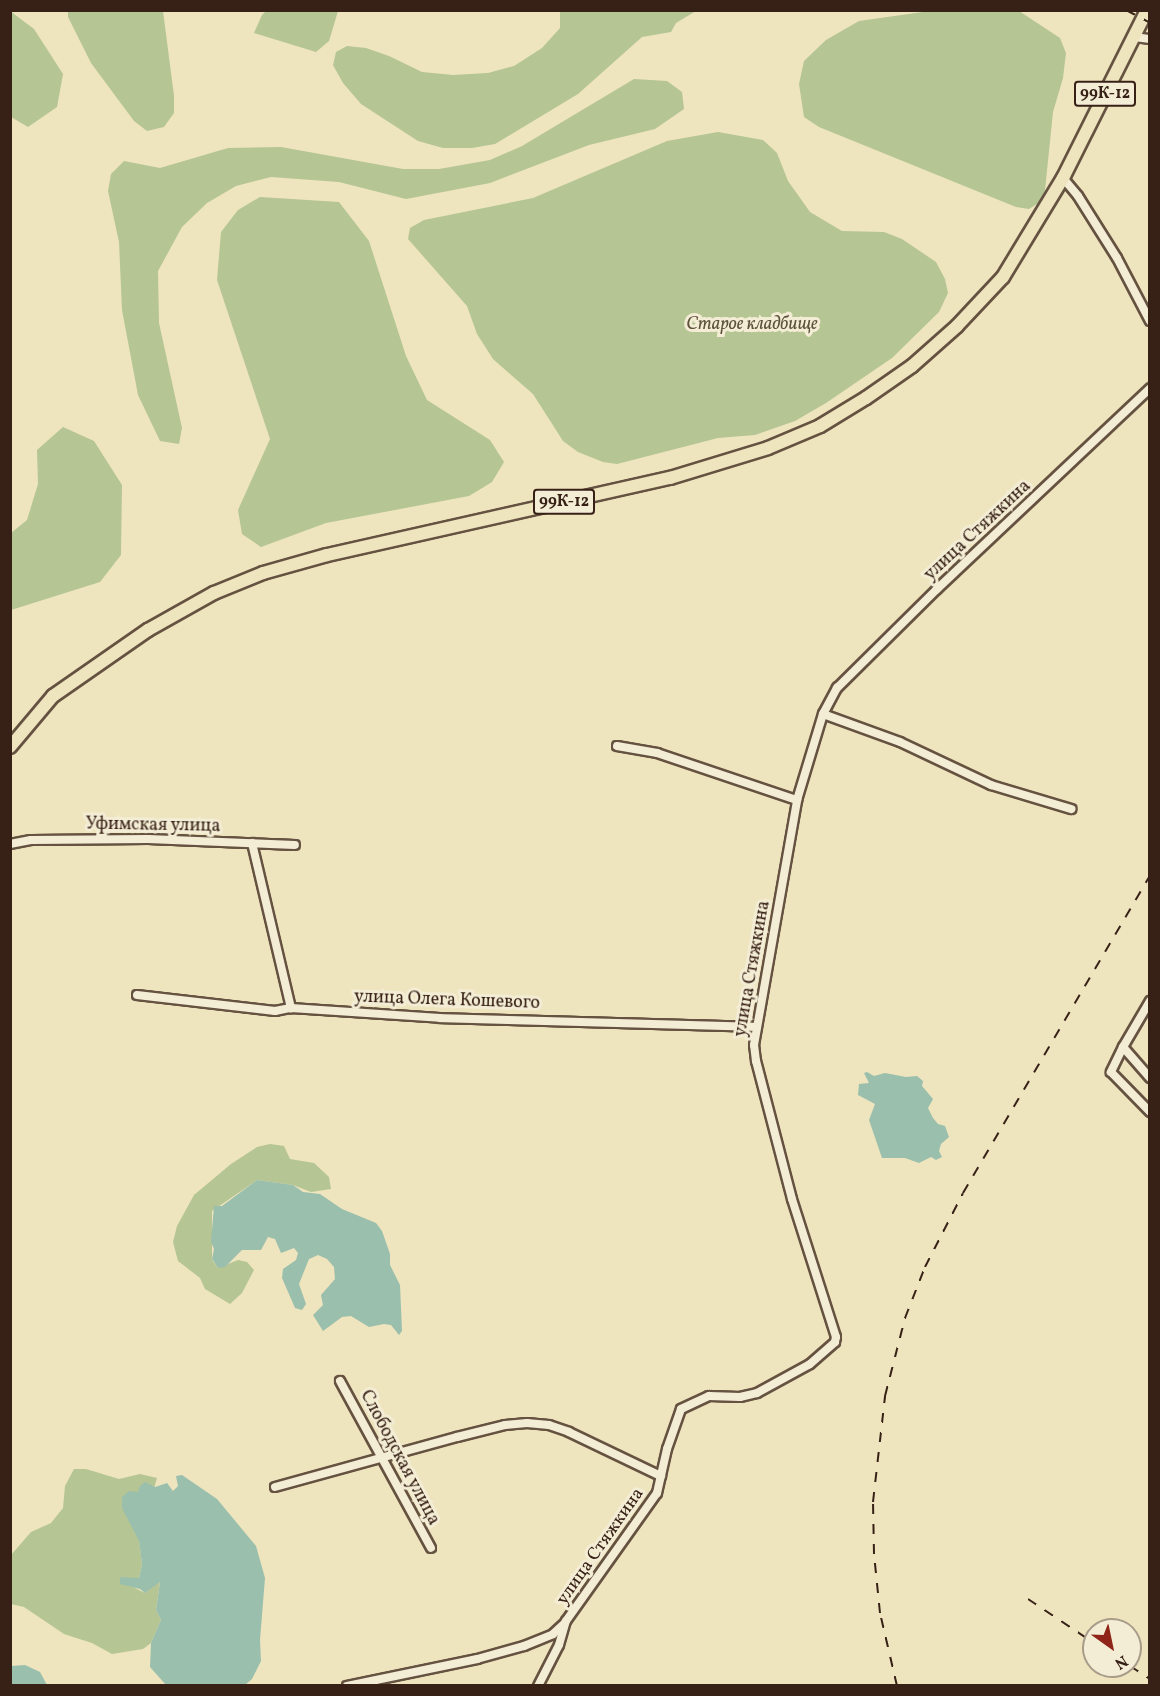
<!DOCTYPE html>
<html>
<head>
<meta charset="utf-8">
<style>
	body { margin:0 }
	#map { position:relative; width:1160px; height:1696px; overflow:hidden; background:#eee4be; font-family:Vollkorn,serif }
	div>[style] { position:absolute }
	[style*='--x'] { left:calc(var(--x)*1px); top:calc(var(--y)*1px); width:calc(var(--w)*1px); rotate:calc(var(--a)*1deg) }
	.green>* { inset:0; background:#b5c594 }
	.water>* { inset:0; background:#9abfad }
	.roads { filter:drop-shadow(2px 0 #655240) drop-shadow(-2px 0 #655240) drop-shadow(0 2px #655240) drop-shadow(0 -2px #655240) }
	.street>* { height:8px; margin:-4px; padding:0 4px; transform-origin:4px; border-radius:4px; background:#f4edd5 }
	.primary>* { height:12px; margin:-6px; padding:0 6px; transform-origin:6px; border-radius:6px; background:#eee4be }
	.rail>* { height:2px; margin-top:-1px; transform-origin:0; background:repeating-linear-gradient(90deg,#372116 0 10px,transparent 0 20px) }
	span { translate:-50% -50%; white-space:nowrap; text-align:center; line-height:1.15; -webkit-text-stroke:6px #f4edd5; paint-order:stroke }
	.shield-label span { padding:2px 4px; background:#f4edd5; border:2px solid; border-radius:4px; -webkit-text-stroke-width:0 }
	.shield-label { font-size:16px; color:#372116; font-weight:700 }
	.park-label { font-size:18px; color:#5d523c; font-style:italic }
	.street-label { font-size:18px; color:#372116 }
	.frame { position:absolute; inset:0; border:12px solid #372116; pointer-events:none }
	.north { position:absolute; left:1082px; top:1618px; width:60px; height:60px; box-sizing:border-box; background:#f4edd5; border:2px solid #a89b89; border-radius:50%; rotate:147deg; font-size:16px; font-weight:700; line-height:24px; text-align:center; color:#372116 }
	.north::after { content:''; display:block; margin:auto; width:21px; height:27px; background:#8f2418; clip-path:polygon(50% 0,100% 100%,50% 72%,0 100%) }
</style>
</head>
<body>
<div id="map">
	<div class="green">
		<i style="clip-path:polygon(267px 10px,338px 10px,338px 11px,329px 41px,316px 52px,254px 33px,262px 15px)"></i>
		<i style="clip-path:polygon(10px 11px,34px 29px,63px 74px,57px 107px,28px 127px,11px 117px)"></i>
		<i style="clip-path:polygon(68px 11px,163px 11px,174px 96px,174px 113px,164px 127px,147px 131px,134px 121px,91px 63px,68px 17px)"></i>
		<i style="clip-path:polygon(560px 11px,696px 11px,676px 23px,671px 32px,642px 37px,578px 94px,495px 144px,472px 148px,443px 148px,418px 141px,361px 104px,343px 83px,333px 65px,336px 52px,347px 46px,366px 48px,389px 56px,422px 72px,453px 75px,488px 73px,514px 66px,542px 48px,560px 28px)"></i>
		<i style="clip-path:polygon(930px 11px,1019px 11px,1060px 38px,1066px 53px,1063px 78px,1053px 112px,1045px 190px,1040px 202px,1029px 209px,1016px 207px,819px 127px,804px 117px,799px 84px,804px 61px,826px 40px,859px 21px)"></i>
		<i style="clip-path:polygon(634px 79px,667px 81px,682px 92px,684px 109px,655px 129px,589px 145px,490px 183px,406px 199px,339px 182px,271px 177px,236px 186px,207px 203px,182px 227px,158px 271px,159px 323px,182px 428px,179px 444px,160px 441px,138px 395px,122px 310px,119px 242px,108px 191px,111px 174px,124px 161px,160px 168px,228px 148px,281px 147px,403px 169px,439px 169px,490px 160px,522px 146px)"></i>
		<i style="clip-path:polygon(718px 132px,763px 140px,777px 153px,788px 181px,810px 212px,842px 231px,884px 232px,902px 239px,936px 262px,945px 279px,948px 293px,939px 312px,892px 358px,826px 403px,795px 421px,755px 435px,718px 438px,617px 464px,603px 462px,578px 452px,563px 441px,533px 394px,493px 359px,477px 334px,467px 306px,408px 239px,410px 228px,424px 220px,533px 198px,667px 141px)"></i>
		<i style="clip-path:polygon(260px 197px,339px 202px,369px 241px,406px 356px,427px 400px,490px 440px,504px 462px,492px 482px,469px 496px,326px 523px,261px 547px,242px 534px,238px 510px,270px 439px,217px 280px,221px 232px,238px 210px)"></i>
		<i style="clip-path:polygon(63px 427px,94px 441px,122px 485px,121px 555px,100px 582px,11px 610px,11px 533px,27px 520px,38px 484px,37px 450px)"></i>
		<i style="clip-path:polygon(270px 1144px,284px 1146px,290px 1159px,314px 1163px,329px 1177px,331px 1189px,311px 1192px,293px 1185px,257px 1180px,212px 1211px,212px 1260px,218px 1268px,238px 1260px,247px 1262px,254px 1270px,242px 1293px,230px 1304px,205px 1289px,200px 1278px,178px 1261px,173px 1242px,177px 1226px,194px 1195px,231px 1164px,257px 1147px)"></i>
		<i style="clip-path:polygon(74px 1469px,86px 1469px,119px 1479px,140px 1474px,157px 1478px,139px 1540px,142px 1564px,139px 1578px,131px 1586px,145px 1593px,160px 1581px,156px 1610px,161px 1620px,151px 1643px,143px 1649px,112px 1654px,92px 1643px,64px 1634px,24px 1607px,11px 1604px,11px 1555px,31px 1532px,51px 1523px,63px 1508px,65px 1486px)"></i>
	</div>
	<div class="water">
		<i style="clip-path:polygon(867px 1072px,874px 1076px,885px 1073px,906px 1077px,917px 1076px,923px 1081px,922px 1086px,933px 1099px,928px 1108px,933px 1118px,938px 1124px,945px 1126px,949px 1137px,941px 1144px,939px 1151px,942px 1157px,936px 1160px,931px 1157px,919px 1163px,905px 1158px,882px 1158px,869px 1120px,875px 1104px,858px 1095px,859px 1084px,869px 1083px,864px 1073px)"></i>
		<i style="clip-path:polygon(257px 1180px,293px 1185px,303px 1192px,320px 1194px,342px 1209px,376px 1223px,382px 1231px,390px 1254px,390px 1265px,400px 1285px,402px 1331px,399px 1335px,391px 1325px,384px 1324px,369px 1327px,351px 1316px,342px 1317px,323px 1331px,313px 1315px,323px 1305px,321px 1295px,335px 1279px,334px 1267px,327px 1259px,318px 1255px,309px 1259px,299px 1284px,306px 1304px,302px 1310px,295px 1308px,282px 1278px,283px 1269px,296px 1260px,298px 1253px,294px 1248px,281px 1253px,275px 1239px,268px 1237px,261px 1250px,242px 1250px,225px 1267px,218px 1268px,212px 1259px,214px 1249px,211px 1242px,214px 1206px,222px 1206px)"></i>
		<i style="clip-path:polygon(182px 1475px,217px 1499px,256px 1546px,265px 1578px,260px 1640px,261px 1661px,252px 1679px,245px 1685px,166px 1685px,150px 1667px,151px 1643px,161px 1620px,156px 1610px,160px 1582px,145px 1593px,140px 1589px,120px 1584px,120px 1577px,139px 1578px,142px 1564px,139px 1541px,122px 1508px,122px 1497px,129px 1491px,138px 1492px,140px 1486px,145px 1482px,155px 1487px,167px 1483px,173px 1491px,178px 1486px,176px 1476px)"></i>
		<i style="clip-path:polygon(25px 1665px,40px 1672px,47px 1685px,11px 1685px,11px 1666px)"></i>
	</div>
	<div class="roads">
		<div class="street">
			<i style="--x:1135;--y:37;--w:15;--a:8"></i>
			<i style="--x:1063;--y:178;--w:23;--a:50"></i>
			<i style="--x:1078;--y:196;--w:73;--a:57.8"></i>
			<i style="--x:1117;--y:258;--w:71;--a:62.4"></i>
			<i style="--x:823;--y:714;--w:82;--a:20"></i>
			<i style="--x:900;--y:742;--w:101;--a:25.3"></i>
			<i style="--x:991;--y:785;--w:84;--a:16.7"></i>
			<i style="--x:617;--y:746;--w:41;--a:9.9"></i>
			<i style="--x:657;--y:753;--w:148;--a:18.6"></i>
			<i style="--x:252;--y:843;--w:170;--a:76.7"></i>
			<i style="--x:10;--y:844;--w:21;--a:-11"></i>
			<i style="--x:31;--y:840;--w:117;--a:-0.5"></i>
			<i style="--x:148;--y:839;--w:147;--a:2.3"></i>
			<i style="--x:137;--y:995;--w:139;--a:6.6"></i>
			<i style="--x:275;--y:1011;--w:16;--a:-11"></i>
			<i style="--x:291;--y:1008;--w:149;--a:3.8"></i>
			<i style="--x:440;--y:1018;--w:317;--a:1.6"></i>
			<i style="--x:1150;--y:1001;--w:53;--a:120.4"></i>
			<i style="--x:1123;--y:1047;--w:41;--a:48.9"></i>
			<i style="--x:1123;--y:1047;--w:28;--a:116"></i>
			<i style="--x:1111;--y:1072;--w:56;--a:45.7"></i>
			<i style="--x:340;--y:1381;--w:190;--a:61.4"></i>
			<i style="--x:275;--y:1487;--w:189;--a:-15.4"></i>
			<i style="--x:457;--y:1437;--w:49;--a:-14"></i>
			<i style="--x:505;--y:1425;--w:22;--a:-5"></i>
			<i style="--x:527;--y:1423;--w:22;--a:5"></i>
			<i style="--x:549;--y:1425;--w:21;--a:19"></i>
			<i style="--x:569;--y:1432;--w:102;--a:25.6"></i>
			<i style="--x:347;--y:1686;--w:133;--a:-11.7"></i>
			<i style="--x:477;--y:1659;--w:49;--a:-15.5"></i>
			<i style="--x:524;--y:1646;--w:31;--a:-22"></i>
			<i style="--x:553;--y:1634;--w:16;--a:-43"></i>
			<i style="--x:538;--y:1686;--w:46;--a:-62.9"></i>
			<i style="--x:559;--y:1645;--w:25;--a:-74"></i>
			<i style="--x:566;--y:1621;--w:157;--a:-54.6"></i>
			<i style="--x:657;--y:1493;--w:45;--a:-77.2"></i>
			<i style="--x:667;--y:1449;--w:42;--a:-70.7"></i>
			<i style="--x:681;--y:1409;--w:31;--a:-25"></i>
			<i style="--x:709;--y:1396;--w:31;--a:2"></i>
			<i style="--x:740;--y:1397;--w:17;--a:-13"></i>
			<i style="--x:757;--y:1393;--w:60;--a:-28.7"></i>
			<i style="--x:810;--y:1364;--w:33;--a:-41"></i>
			<i style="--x:835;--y:1342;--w:5;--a:-79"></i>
			<i style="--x:836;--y:1337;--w:145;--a:-107.7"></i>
			<i style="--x:792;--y:1199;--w:143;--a:-104.6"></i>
			<i style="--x:756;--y:1061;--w:16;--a:-97"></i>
			<i style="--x:754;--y:1045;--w:249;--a:-80"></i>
			<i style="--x:797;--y:800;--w:90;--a:-73.2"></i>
			<i style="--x:823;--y:714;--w:30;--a:-62"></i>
			<i style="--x:837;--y:688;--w:141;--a:-44.7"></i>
			<i style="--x:937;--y:589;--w:293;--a:-43.3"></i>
		</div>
		<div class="primary">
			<i style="--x:10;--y:747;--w:67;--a:-49.9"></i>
			<i style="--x:53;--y:696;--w:116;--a:-34.8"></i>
			<i style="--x:148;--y:630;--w:76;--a:-29.3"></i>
			<i style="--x:214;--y:593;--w:53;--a:-22.2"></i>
			<i style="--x:263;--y:573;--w:66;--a:-15.7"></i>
			<i style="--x:327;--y:555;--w:352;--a:-12.7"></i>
			<i style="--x:670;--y:478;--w:102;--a:-17"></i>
			<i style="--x:768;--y:448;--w:56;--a:-22.9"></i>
			<i style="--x:820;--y:426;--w:54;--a:-31.3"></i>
			<i style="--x:866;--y:398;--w:56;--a:-34.8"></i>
			<i style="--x:912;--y:366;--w:60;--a:-41.6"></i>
			<i style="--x:957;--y:326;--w:67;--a:-46.8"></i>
			<i style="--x:1003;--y:277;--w:116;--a:-58.8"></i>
			<i style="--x:1063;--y:178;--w:188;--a:-63.4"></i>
		</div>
	</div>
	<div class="rail">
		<i style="--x:1126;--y:10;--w:27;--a:28"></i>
		<i style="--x:1028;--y:1599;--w:79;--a:33.7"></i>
		<i style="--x:1130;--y:1666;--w:24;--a:33"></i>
		<i style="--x:897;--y:1686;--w:75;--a:-103.1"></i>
		<i style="--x:880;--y:1613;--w:59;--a:-95.8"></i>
		<i style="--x:874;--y:1554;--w:52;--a:-91.1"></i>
		<i style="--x:873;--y:1502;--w:107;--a:-83.5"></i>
		<i style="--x:885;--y:1396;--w:81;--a:-75.6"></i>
		<i style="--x:905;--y:1318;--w:55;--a:-68.6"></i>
		<i style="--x:925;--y:1267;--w:83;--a:-62.8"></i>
		<i style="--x:963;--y:1193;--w:369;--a:-59.5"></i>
	</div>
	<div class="shield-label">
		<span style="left:1105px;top:94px">99К-12</span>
		<span style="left:564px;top:502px">99К-12</span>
	</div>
	<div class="park-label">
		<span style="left:752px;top:325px">Старое кладбище</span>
	</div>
	<div class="street-label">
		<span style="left:978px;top:531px;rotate:-43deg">улица Стяжкина</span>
		<span style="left:153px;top:826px;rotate:1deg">Уфимская улица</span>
		<span style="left:753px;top:969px;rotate:-80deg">улица Стяжкина</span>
		<span style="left:447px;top:1001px;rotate:2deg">улица Олега Кошевого</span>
		<span style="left:399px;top:1458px;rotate:62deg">Слободская улица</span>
		<span style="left:601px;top:1547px;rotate:-55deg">улица Стяжкина</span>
	</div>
	<div class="frame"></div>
	<div class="north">N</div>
</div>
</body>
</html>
